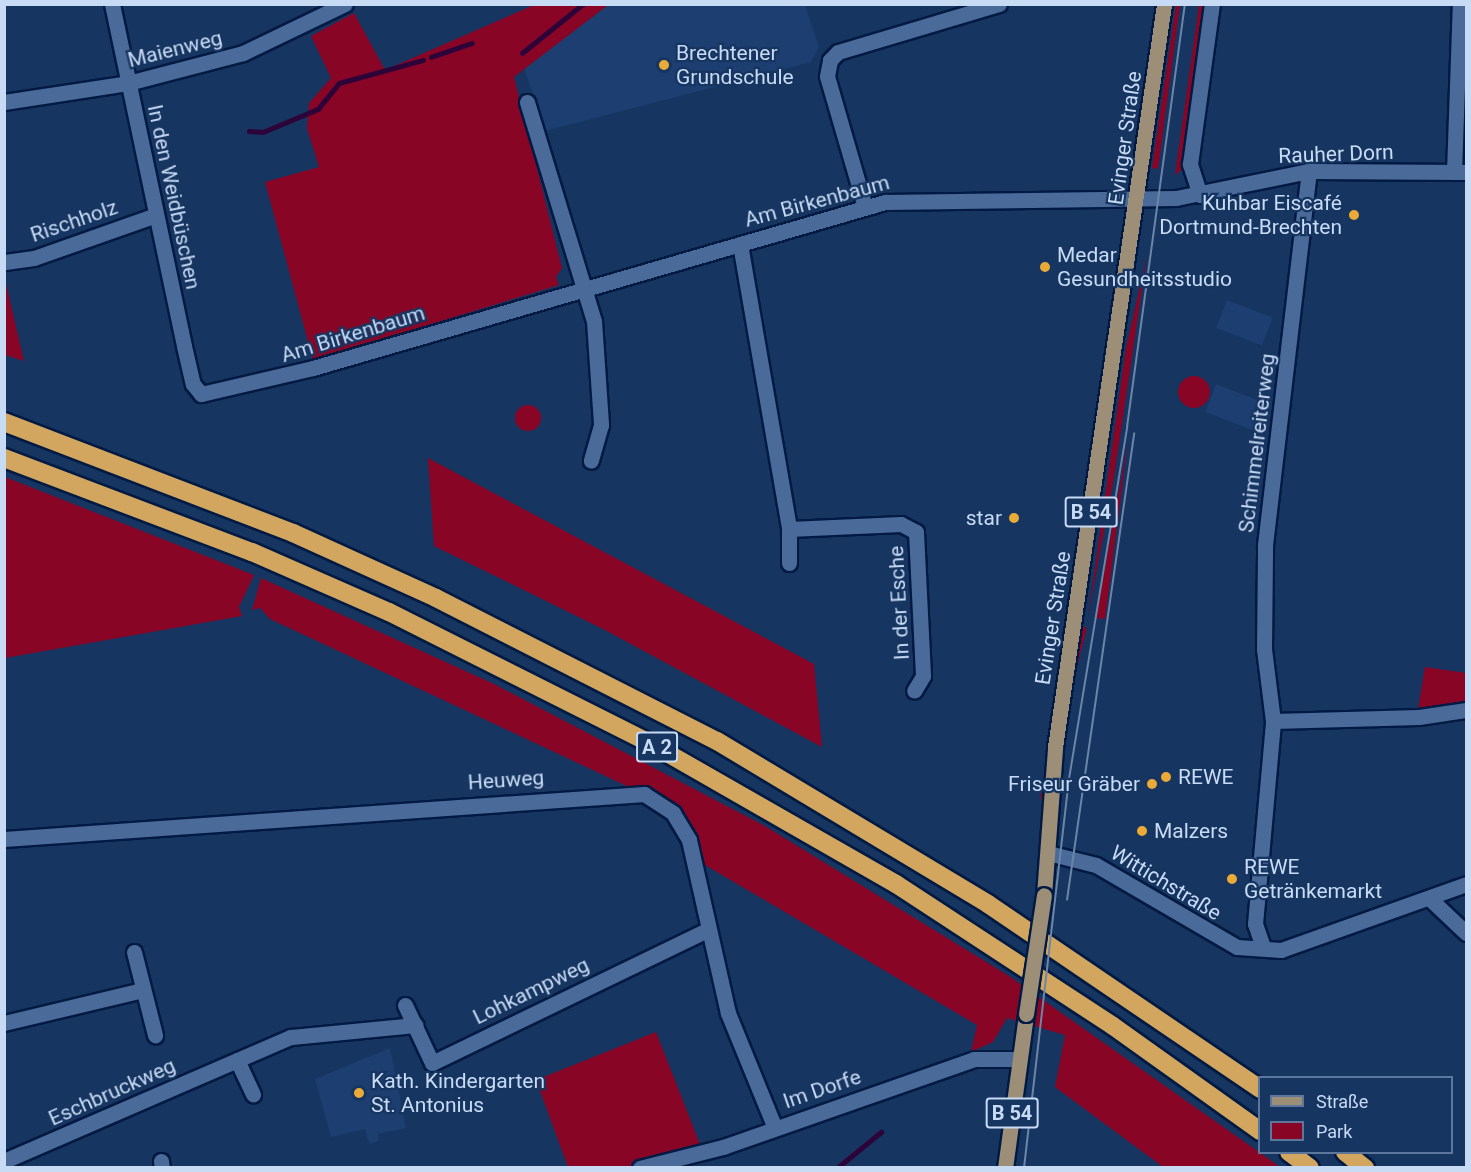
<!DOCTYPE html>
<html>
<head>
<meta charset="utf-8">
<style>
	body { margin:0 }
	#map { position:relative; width:1471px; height:1172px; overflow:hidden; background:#163560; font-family:Roboto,sans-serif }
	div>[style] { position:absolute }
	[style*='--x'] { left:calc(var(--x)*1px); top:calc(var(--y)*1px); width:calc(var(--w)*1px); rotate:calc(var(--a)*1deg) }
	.built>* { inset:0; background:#1c3e70; transform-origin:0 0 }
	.green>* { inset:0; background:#880526; transform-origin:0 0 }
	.round { border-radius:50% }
	.stream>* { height:4.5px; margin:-2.25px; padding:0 2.25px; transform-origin:2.25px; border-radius:2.25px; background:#2d0439 }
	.roads { filter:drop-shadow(2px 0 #001a43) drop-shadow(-2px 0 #001a43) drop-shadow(0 2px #001a43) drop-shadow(0 -2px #001a43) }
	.street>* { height:15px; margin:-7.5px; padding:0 7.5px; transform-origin:7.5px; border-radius:7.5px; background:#4a6b9a }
	.primary>* { height:15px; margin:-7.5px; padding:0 7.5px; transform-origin:7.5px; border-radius:7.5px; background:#9c8e77 }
	.highway>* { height:18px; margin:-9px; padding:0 9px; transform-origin:9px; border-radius:9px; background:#d3a660 }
	.tram>* { height:1.5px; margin:-0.75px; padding:0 0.75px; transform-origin:0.75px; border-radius:0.75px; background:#6c86a8 }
	.bridges { filter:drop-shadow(2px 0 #001a43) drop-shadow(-2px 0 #001a43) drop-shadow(0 2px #001a43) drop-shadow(0 -2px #001a43) }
	.primary-bridge>* { height:15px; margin:-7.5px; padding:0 7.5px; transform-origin:7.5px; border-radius:7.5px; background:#9c8e77 }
	.dots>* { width:16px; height:16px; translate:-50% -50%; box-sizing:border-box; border:3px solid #163560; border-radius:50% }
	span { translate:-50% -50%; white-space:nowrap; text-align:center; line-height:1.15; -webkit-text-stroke:4.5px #163560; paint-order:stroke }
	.shield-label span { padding:2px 4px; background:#163560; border:2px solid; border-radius:4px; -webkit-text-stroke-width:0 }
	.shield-label { font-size:20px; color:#c8dbf5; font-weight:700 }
	.street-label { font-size:21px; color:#c8dbf5 }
	.poi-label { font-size:21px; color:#c8dbf5 }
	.left { translate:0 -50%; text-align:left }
	.right { translate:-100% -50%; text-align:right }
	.frame { position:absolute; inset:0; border:6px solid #c8dbf5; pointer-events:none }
	.legend { position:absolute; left:1258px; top:1076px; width:195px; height:78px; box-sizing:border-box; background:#163560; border:2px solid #5d779c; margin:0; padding:8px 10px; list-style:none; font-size:18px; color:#c8dbf5 }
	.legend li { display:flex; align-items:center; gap:12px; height:30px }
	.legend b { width:30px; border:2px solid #5d779c }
</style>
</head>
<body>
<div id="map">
	<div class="built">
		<i style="clip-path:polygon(608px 5px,805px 5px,819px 47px,811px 62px,545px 131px,524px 68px)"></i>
		<i style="left:1227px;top:300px;width:49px;height:30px;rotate:21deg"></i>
		<i style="left:1216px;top:384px;width:50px;height:30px;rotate:21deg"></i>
		<i style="clip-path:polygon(390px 1048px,406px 1128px,378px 1134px,379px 1141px,369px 1144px,365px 1129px,331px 1137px,315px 1079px)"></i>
	</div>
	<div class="green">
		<i style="clip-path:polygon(534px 5px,608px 5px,514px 77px,562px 268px,556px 277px,559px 285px,313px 360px,265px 182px,319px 167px,307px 128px,309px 103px,331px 78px,311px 36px,354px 13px,385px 70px)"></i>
		<i style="clip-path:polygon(1176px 5px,1180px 5px,1158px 169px,1152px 168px)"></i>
		<i style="clip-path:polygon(1199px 5px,1205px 5px,1184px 168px,1175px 175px)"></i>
		<i style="clip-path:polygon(1147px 256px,1114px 477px,1088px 617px,1126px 348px)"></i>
		<i style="clip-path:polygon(5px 280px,24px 361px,5px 355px)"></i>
		<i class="round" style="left:1178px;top:376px;width:32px;height:32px"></i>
		<i class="round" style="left:515px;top:405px;width:26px;height:26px"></i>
		<i style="clip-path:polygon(1128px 441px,1105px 619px,1096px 618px)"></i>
		<i style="clip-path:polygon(428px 458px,814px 664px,822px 747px,603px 629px,434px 546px)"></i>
		<i style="clip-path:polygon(5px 477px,254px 575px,239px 607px,242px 616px,5px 658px)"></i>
		<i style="clip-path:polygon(261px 578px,494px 684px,765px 826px,1009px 976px,1280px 1167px,1163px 1167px,1055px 1087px,1065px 1035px,1007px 1018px,993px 1042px,971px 1052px,977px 1025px,693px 858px,689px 840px,644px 794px,270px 619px,260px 608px,252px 610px)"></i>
		<i style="left:1083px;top:627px;width:4px;height:177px;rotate:14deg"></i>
		<i style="clip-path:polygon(1425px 667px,1466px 673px,1466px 701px,1418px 709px)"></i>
		<i style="clip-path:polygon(656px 1032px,703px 1152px,640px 1167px,568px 1167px,536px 1080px)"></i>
	</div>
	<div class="stream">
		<i style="--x:522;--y:53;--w:78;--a:-38.8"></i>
		<i style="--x:431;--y:57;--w:43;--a:-18.9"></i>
		<i style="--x:249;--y:131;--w:14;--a:4"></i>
		<i style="--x:263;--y:132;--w:60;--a:-22.7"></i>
		<i style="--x:318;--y:109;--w:33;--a:-51"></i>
		<i style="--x:339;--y:83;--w:87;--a:-15.3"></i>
		<i style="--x:837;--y:1168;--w:57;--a:-39.3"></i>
	</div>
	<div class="roads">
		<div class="street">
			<i style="--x:112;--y:4;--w:349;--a:78.1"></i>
			<i style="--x:184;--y:346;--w:39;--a:77"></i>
			<i style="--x:193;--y:384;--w:13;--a:51"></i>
			<i style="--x:201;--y:394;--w:115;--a:-13.1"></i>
			<i style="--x:313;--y:368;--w:596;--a:-16.18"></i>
			<i style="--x:885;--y:202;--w:291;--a:-0.8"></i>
			<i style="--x:1176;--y:198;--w:136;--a:-11.5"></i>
			<i style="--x:1309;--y:171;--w:157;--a:0.4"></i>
			<i style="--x:4;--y:102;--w:125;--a:-8.7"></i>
			<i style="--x:128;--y:83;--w:119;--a:-14.6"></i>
			<i style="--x:243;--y:53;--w:113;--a:-25.7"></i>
			<i style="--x:527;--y:102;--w:229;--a:73"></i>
			<i style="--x:594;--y:321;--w:104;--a:86.1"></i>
			<i style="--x:601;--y:425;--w:37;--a:106"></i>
			<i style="--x:1454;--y:172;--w:168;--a:-88"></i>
			<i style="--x:1200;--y:195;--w:33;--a:-108"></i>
			<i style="--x:1190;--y:164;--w:162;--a:-82.2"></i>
			<i style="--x:865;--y:207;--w:136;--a:-106.2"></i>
			<i style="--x:827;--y:76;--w:16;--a:-79"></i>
			<i style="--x:830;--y:60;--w:11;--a:-45"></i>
			<i style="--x:838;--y:52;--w:168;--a:-16.6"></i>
			<i style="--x:740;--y:244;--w:289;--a:80.2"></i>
			<i style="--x:789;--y:529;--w:34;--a:90"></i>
			<i style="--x:5;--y:262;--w:29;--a:-8"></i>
			<i style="--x:34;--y:258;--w:129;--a:-19.4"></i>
			<i style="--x:789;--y:529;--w:112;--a:-2.6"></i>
			<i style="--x:901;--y:524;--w:17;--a:28"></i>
			<i style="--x:916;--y:532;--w:144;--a:87.2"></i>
			<i style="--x:923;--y:676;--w:17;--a:121"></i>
			<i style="--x:1273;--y:721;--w:146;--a:-1.6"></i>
			<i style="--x:1419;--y:717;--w:48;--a:-8.5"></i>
			<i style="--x:4;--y:839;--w:642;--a:-4.02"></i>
			<i style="--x:644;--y:794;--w:35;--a:33"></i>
			<i style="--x:673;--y:813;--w:31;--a:59"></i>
			<i style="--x:689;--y:840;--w:177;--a:77.3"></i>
			<i style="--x:728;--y:1013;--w:124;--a:67.8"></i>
			<i style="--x:1048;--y:853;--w:49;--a:14"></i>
			<i style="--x:1096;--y:865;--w:163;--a:30.2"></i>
			<i style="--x:1237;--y:947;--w:44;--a:3.9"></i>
			<i style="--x:1281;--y:950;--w:196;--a:-19.6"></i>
			<i style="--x:1429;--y:898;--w:51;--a:43.4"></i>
			<i style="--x:1263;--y:947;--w:24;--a:-109"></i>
			<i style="--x:1255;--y:924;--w:204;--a:-84.9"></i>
			<i style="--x:1273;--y:721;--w:73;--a:-97.1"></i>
			<i style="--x:1264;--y:649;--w:104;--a:-89.4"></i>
			<i style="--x:1265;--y:545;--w:377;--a:-83.3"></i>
			<i style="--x:134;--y:952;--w:86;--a:75.8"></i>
			<i style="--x:405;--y:1005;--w:64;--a:65"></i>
			<i style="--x:432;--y:1063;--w:305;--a:-25.8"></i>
			<i style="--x:4;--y:1023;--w:143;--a:-13.4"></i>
			<i style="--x:237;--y:1060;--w:38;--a:65"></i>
			<i style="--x:4;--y:1161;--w:313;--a:-23.4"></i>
			<i style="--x:291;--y:1037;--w:125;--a:-5.5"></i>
			<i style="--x:161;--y:1161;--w:7;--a:82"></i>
			<i style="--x:640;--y:1168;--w:86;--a:-14.2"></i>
			<i style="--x:723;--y:1147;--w:266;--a:-19.3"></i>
			<i style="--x:974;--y:1059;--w:45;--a:0"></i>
		</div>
		<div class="primary">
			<i style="--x:1044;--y:895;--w:148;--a:-85.7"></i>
			<i style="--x:1055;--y:747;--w:751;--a:-81.65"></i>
			<i style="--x:1005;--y:1168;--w:155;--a:-82.2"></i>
		</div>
		<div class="highway">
			<i style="--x:4;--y:422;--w:310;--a:21"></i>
			<i style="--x:293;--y:533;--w:157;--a:24.4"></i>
			<i style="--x:436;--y:598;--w:315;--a:27"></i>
			<i style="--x:717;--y:741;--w:316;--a:31"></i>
			<i style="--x:988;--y:904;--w:329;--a:34.2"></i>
			<i style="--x:4;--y:458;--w:265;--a:20.8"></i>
			<i style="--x:252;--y:552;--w:150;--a:23.7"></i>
			<i style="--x:389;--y:612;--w:290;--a:26.7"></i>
			<i style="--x:648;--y:742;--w:286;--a:29.8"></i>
			<i style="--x:896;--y:884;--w:259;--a:33.2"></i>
			<i style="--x:1113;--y:1026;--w:181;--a:35.5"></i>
			<i style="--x:1289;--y:1152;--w:26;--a:37"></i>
			<i style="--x:1345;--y:1152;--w:26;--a:39"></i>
		</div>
	</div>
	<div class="tram">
		<i style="--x:1067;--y:900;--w:471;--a:-81.8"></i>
		<i style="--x:1024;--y:1168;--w:392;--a:-83.4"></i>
		<i style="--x:1069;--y:779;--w:357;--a:-80.6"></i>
		<i style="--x:1127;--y:427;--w:427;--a:-82.2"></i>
	</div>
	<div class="bridges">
		<div class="primary-bridge">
			<i style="--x:1026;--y:1014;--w:120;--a:-81.4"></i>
		</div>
	</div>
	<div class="dots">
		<i style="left:664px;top:65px;background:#eaaa38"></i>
		<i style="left:1354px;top:215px;background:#eaaa38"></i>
		<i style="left:1045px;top:267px;background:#eaaa38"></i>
		<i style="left:1014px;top:518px;background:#eaaa38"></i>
		<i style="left:1166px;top:777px;background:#eaaa38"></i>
		<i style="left:1152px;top:784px;background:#eaaa38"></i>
		<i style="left:1142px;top:831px;background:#eaaa38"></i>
		<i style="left:1232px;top:879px;background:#eaaa38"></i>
		<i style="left:359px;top:1093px;background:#eaaa38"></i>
	</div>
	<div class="shield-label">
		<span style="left:1091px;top:512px">B 54</span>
		<span style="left:657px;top:747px">A 2</span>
		<span style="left:1012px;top:1113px">B 54</span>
	</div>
	<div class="street-label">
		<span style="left:175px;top:49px;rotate:-14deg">Maienweg</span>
		<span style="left:1125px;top:138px;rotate:-82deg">Evinger Straße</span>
		<span style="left:1336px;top:154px;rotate:-2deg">Rauher Dorn</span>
		<span style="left:174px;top:197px;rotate:78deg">In den Weidbüschen</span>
		<span style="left:817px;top:201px;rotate:-15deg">Am Birkenbaum</span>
		<span style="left:74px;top:221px;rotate:-19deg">Rischholz</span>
		<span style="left:353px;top:334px;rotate:-17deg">Am Birkenbaum</span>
		<span style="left:1257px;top:443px;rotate:-83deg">Schimmelreiterweg</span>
		<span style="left:899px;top:603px;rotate:-93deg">In der Esche</span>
		<span style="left:1053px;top:618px;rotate:-81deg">Evinger Straße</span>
		<span style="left:506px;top:780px;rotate:-4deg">Heuweg</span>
		<span style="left:1166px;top:883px;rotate:31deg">Wittichstraße</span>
		<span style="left:531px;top:991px;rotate:-26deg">Lohkampweg</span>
		<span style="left:822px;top:1089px;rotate:-19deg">Im Dorfe</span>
		<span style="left:112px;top:1092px;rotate:-24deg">Eschbruckweg</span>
	</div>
	<div class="poi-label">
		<span class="left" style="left:676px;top:65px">Brechtener<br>Grundschule</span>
		<span class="right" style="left:1342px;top:215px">Kuhbar Eiscafé<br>Dortmund-Brechten</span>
		<span class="left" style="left:1057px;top:267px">Medar<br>Gesundheitsstudio</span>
		<span class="right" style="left:1002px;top:518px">star</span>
		<span class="left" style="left:1178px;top:777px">REWE</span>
		<span class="right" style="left:1140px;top:784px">Friseur Gräber</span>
		<span class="left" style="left:1154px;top:831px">Malzers</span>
		<span class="left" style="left:1244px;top:879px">REWE<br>Getränkemarkt</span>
		<span class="left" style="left:371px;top:1093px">Kath. Kindergarten<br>St. Antonius</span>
	</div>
	<div class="frame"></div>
	<ul class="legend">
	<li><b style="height:8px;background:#9c8e77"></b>Straße</li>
	<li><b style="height:16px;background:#880526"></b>Park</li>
	</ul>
</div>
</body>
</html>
